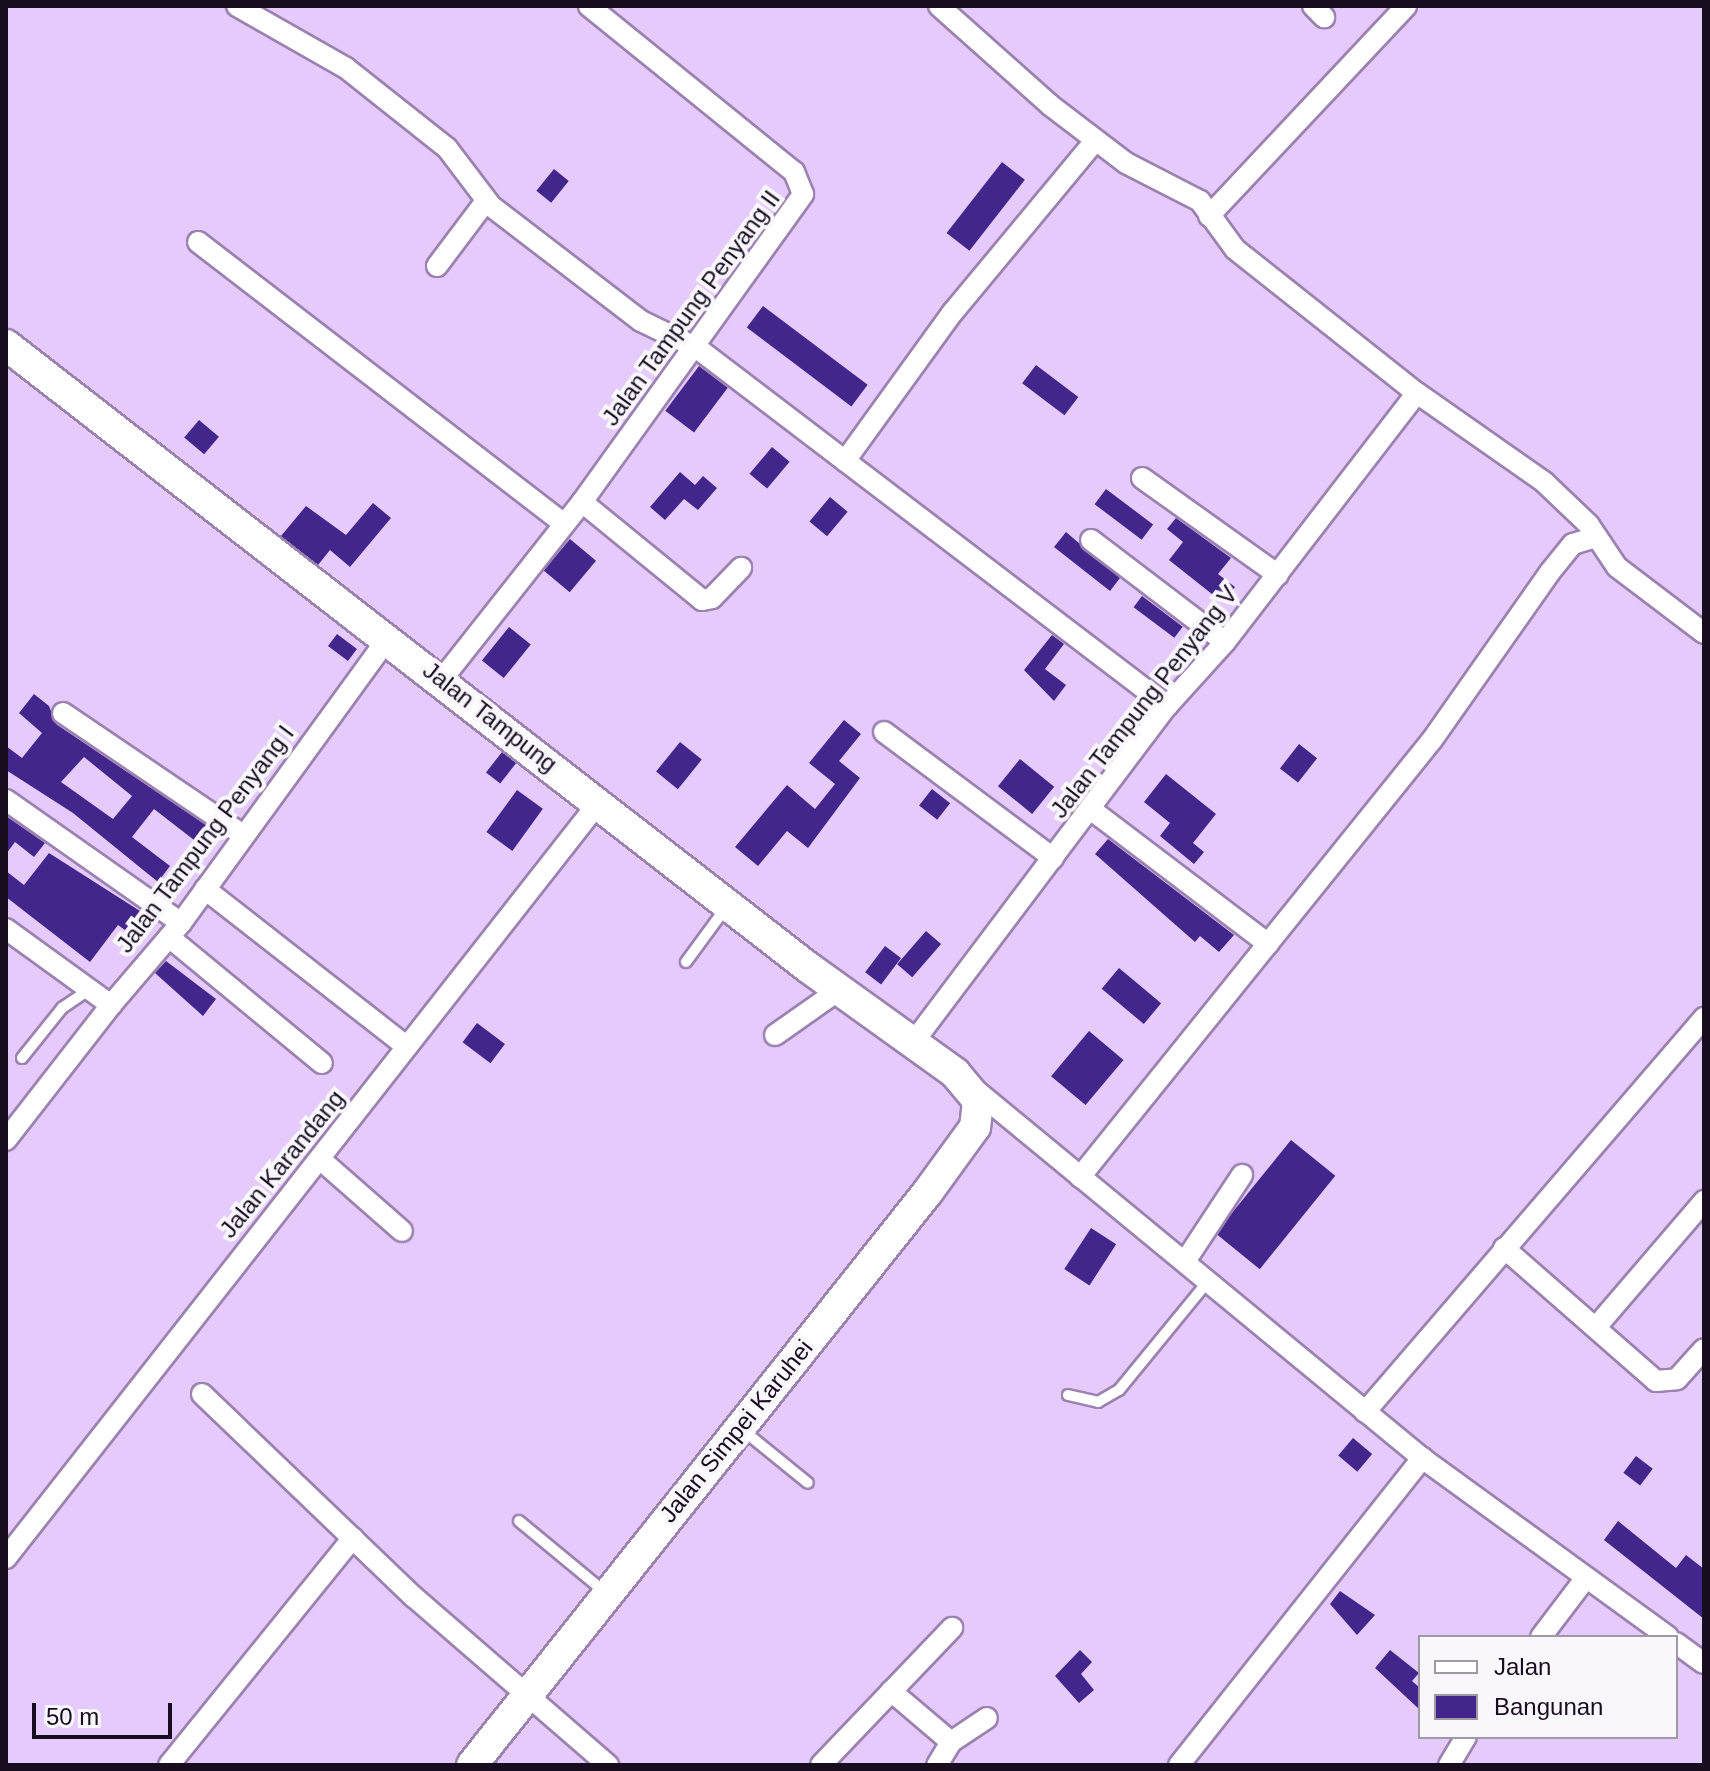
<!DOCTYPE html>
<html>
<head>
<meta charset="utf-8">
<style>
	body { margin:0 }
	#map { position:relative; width:1710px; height:1771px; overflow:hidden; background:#e5cafc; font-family:Helvetica,sans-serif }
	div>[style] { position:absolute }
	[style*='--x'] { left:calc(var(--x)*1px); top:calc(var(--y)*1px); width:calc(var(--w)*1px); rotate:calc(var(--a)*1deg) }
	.building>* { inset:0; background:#43268c; transform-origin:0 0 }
	.roads { filter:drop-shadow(2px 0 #9b82b0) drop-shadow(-2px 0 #9b82b0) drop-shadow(0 2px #9b82b0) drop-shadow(0 -2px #9b82b0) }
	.service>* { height:10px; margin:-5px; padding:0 5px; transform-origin:5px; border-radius:5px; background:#fff }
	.minor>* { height:20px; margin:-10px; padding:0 10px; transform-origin:10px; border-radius:10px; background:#fff }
	.secondary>* { height:30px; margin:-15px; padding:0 15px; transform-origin:15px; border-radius:15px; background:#fff }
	span { translate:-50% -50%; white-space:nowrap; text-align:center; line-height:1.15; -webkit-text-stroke:8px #f9f7fc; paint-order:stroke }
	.street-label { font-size:24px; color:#170d1e }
	.frame { position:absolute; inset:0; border:8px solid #170d1e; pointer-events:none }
	.legend { position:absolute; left:1418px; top:1635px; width:260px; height:104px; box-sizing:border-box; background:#f9f7fc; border:2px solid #9f99a3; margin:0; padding:10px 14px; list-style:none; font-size:24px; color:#170d1e }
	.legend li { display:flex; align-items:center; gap:16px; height:40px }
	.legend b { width:40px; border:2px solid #9f99a3 }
	.scale { position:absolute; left:32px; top:1703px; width:140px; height:36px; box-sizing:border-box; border:4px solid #170d1e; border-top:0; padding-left:10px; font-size:24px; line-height:28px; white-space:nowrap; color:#170d1e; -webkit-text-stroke:6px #f9f7fc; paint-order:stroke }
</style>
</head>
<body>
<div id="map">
	<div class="building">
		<i style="left:1002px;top:162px;width:29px;height:90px;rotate:38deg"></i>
		<i style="left:554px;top:169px;width:19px;height:28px;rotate:39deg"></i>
		<i style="left:763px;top:306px;width:131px;height:27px;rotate:37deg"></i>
		<i style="left:1036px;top:365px;width:53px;height:23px;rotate:37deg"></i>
		<i style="left:699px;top:366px;width:36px;height:56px;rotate:37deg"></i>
		<i style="left:199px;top:420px;width:26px;height:23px;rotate:40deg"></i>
		<i style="left:772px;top:447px;width:23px;height:35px;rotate:40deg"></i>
		<i style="clip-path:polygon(680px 472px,695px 485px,703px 476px,717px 488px,698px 510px,684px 499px,665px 520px,650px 507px)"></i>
		<i style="left:1106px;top:489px;width:59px;height:19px;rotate:37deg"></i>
		<i style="left:830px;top:497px;width:23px;height:32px;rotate:40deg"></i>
		<i style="clip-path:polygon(373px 503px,391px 518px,350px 567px,330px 550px,318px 565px,281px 536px,306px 506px,346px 535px)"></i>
		<i style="clip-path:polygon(1176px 518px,1231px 558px,1218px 574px,1235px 587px,1222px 602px,1169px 560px,1183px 542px,1167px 529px)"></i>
		<i style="clip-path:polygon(1066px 532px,1120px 578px,1110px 591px,1054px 547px)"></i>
		<i style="left:570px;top:539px;width:34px;height:41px;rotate:40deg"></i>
		<i style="left:1142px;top:596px;width:51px;height:14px;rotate:37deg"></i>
		<i style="left:509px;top:627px;width:28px;height:43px;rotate:39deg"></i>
		<i style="left:337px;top:634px;width:25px;height:15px;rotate:37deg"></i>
		<i style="clip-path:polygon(1052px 635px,1064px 644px,1045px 669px,1066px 685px,1054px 701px,1024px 670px)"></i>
		<i style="clip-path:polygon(evenodd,34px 694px,49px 706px,56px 724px,206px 825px,194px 840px,154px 809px,132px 837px,170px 866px,158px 882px,73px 813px,6px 770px,6px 746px,22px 758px,42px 733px,19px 713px,34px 694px,84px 757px,132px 796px,113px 819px,61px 782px,84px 757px)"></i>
		<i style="clip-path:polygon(844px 720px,861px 734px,839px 761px,860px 778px,808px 848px,787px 831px,758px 866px,735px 847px,787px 785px,815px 809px,835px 784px,809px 763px)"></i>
		<i style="left:680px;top:742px;width:28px;height:38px;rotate:39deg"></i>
		<i style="left:1299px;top:744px;width:23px;height:31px;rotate:38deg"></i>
		<i style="left:502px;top:752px;width:18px;height:26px;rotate:38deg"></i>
		<i style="left:1020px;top:759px;width:44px;height:35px;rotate:39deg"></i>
		<i style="clip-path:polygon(1166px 774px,1216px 814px,1193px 843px,1204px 852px,1194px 864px,1160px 836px,1170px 823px,1144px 802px)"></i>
		<i style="left:932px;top:789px;width:23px;height:21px;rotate:38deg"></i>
		<i style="left:517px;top:790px;width:32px;height:52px;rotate:36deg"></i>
		<i style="clip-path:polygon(6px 816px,45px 843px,34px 857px,15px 842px,6px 854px)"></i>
		<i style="clip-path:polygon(1108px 839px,1234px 935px,1219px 952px,1200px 936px,1195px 942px,1095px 854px)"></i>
		<i style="clip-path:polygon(49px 853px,140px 911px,125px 930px,118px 925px,90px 962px,6px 897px,6px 871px,24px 885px)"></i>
		<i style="left:926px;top:931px;width:20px;height:44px;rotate:41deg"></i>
		<i style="left:885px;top:946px;width:20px;height:33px;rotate:37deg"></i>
		<i style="clip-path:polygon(166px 961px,216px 999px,203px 1016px,155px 973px)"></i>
		<i style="left:1119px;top:968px;width:55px;height:27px;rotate:40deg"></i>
		<i style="left:477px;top:1023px;width:35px;height:24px;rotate:37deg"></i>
		<i style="left:1089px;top:1031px;width:45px;height:59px;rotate:40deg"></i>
		<i style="left:1291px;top:1140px;width:57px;height:120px;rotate:39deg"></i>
		<i style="left:1091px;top:1228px;width:30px;height:49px;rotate:33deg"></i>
		<i style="left:1353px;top:1438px;width:25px;height:23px;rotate:40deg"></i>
		<i style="left:1636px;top:1456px;width:21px;height:21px;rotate:37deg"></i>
		<i style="clip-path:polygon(1618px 1521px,1676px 1568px,1686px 1555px,1704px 1569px,1704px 1619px,1604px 1540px)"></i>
		<i style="clip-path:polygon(1340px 1591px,1375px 1615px,1357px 1635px,1330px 1604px)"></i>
		<i style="clip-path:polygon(1080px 1650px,1092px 1662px,1081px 1674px,1094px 1690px,1079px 1703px,1055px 1676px)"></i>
		<i style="clip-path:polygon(1390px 1650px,1419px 1673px,1412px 1681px,1420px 1688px,1420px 1710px,1375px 1668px)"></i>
	</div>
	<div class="roads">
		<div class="service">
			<i style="--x:686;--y:962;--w:66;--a:-53.7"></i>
			<i style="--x:22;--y:1058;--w:64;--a:-51.3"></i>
			<i style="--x:62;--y:1008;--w:32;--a:-34"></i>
			<i style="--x:1068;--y:1395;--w:31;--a:13"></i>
			<i style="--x:1098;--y:1402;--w:24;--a:-30"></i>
			<i style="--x:1119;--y:1390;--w:142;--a:-50.7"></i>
			<i style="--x:744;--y:1431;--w:82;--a:39.1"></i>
			<i style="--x:519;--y:1521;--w:113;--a:39.6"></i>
		</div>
		<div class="minor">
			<i style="--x:237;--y:6;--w:125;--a:29.6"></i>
			<i style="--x:346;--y:68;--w:129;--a:38.4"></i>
			<i style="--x:447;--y:148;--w:73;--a:52.8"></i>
			<i style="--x:491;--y:206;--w:189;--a:37.5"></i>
			<i style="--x:641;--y:321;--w:62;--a:25.7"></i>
			<i style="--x:697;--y:348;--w:591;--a:37.3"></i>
			<i style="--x:939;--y:6;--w:149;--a:41.7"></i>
			<i style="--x:1050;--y:105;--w:96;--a:37.3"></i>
			<i style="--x:1126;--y:163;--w:83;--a:27.2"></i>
			<i style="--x:1200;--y:201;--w:59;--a:53.9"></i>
			<i style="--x:1235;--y:249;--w:232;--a:38.4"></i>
			<i style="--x:1417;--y:393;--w:155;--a:35"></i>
			<i style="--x:1544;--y:482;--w:62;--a:43.7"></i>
			<i style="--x:1589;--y:525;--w:50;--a:56.3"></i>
			<i style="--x:1617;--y:567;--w:109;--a:37.2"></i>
			<i style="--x:1313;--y:6;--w:16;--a:45"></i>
			<i style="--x:1209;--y:216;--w:288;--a:-46.8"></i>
			<i style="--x:198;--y:242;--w:462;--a:37.6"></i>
			<i style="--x:437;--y:266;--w:81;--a:-53"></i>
			<i style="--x:845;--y:461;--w:184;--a:-54.1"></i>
			<i style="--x:953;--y:312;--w:222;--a:-50.3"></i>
			<i style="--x:1142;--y:478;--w:167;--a:35.5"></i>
			<i style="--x:582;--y:502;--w:155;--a:39.2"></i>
			<i style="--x:702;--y:600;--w:10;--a:-11"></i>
			<i style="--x:712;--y:598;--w:42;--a:-46"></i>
			<i style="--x:1091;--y:540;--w:168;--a:37.3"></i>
			<i style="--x:443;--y:678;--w:224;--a:-51.7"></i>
			<i style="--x:582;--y:502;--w:379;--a:-54.3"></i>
			<i style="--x:803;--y:194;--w:24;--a:-112"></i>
			<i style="--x:794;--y:172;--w:264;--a:-141"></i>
			<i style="--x:63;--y:713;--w:217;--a:34.1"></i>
			<i style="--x:884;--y:732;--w:211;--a:36.7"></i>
			<i style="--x:6;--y:800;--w:214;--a:35.1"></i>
			<i style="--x:1093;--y:811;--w:220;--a:37.2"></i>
			<i style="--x:205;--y:889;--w:256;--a:38"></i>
			<i style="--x:6;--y:929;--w:130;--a:35.9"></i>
			<i style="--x:111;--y:1005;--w:108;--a:-49.5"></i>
			<i style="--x:181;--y:923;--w:352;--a:-54"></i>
			<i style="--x:169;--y:937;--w:198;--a:39.5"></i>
			<i style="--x:775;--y:1035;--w:78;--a:-35.1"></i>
			<i style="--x:912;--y:1044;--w:423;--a:-53"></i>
			<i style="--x:1167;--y:706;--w:86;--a:-47.8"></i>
			<i style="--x:1225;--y:642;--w:314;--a:-52.4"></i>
			<i style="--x:973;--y:1088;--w:582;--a:39.49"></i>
			<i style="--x:1422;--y:1458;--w:304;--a:36"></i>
			<i style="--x:6;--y:1140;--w:171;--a:-52.1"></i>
			<i style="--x:320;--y:1159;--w:109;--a:41.3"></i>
			<i style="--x:1080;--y:1177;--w:561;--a:-51.15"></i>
			<i style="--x:1432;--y:740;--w:205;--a:-54.9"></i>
			<i style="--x:1550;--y:572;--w:36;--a:-51"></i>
			<i style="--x:1573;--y:544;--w:24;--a:-17"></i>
			<i style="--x:1504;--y:1248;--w:202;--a:41.2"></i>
			<i style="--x:1656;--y:1381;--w:21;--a:-5"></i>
			<i style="--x:1677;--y:1379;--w:40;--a:-48"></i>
			<i style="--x:1186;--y:1260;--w:102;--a:-56.6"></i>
			<i style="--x:1597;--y:1326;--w:165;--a:-49.4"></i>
			<i style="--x:202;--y:1394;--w:294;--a:43.8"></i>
			<i style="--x:414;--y:1597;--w:257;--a:40.9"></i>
			<i style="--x:1365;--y:1412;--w:520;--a:-49.29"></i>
			<i style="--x:6;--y:1558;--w:961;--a:-51.89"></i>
			<i style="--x:1541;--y:1637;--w:73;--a:-52.8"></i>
			<i style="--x:1676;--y:1643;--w:34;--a:36"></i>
			<i style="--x:891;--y:1691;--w:79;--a:40.4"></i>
			<i style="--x:951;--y:1742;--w:27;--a:121"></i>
			<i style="--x:951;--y:1742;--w:43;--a:-33.7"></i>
			<i style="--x:169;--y:1765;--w:292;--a:-51"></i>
			<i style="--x:821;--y:1765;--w:190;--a:-46.3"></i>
			<i style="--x:1179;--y:1765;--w:392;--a:-51.6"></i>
			<i style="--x:1449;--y:1765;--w:33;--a:-59"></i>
		</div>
		<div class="secondary">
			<i style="--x:6;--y:345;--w:1016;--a:37.81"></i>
			<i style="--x:809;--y:968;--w:180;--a:35.7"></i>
			<i style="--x:955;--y:1073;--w:35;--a:50"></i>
			<i style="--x:978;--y:1100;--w:27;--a:96"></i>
			<i style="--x:975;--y:1127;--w:82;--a:126"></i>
			<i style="--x:927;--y:1193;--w:731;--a:128.5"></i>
		</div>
	</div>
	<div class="street-label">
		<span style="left:691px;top:308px;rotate:-54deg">Jalan Tampung Penyang II</span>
		<span style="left:1144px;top:702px;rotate:-52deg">Jalan Tampung Penyang V</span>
		<span style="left:490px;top:717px;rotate:38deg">Jalan Tampung</span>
		<span style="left:205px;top:839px;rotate:-53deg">Jalan Tampung Penyang I</span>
		<span style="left:282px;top:1164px;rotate:-51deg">Jalan Karandang</span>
		<span style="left:736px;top:1431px;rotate:-51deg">Jalan Simpei Karuhei</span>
	</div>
	<div class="frame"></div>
	<ul class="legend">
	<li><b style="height:10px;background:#fff"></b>Jalan</li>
	<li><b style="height:22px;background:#43268c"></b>Bangunan</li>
	</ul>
	<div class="scale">50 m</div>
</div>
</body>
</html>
